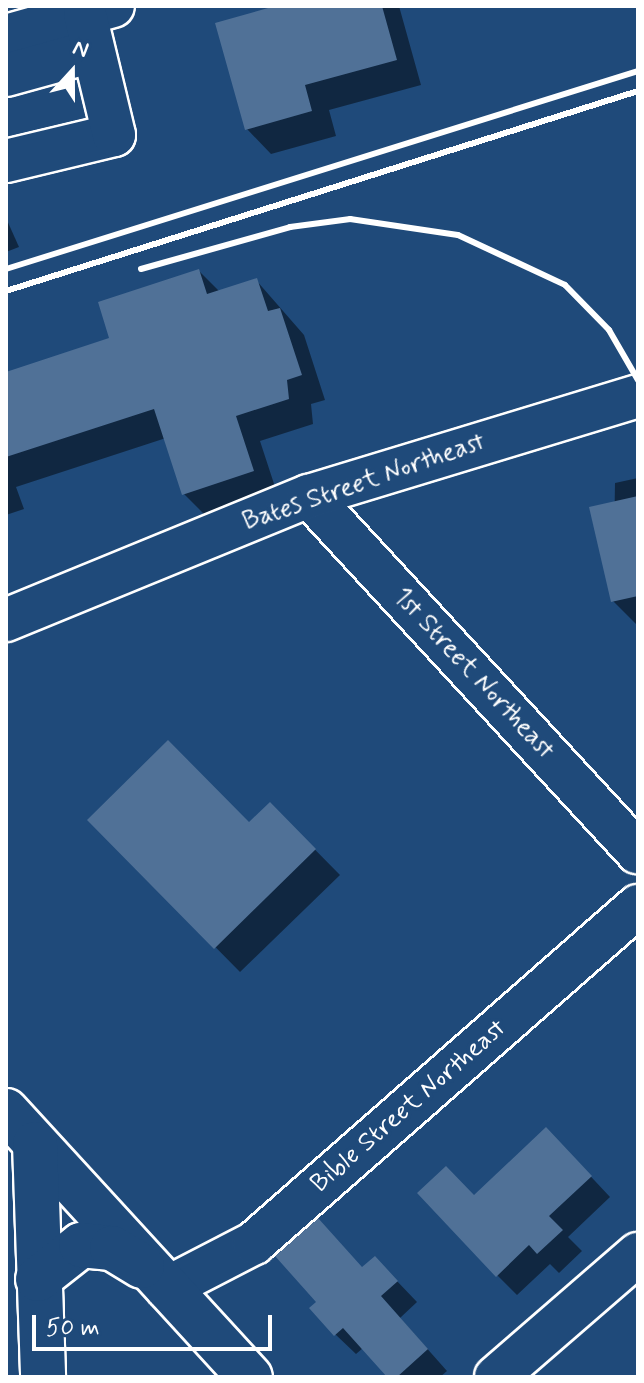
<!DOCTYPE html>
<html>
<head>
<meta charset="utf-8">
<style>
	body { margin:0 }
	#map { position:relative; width:644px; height:1383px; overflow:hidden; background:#1f4a7a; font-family:Mynerve,sans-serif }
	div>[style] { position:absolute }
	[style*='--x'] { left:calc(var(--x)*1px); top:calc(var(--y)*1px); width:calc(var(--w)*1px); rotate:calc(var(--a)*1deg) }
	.shadow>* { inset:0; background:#0007 }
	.building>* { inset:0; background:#507197 }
	.roads { filter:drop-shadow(2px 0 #fff) drop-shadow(-2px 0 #fff) drop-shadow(0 2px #fff) drop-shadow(0 -2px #fff) }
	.minor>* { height:42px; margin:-21px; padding:0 21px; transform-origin:21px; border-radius:21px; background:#1f4a7a }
	.major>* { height:44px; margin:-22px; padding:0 22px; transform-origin:22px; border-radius:22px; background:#1f4a7a }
	.rail>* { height:6px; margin:-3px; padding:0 3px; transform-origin:3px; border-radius:3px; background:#fff }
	span { translate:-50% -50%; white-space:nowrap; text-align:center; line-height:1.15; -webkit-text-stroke:7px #1f4a7a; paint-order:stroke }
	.street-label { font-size:26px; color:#fff }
	.frame { position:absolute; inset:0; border:8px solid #fff; pointer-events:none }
	.north { position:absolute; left:32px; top:32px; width:80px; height:80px; -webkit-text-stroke:6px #1f4a7a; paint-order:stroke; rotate:21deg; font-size:22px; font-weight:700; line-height:32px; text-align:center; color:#fff }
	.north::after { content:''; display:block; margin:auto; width:28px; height:36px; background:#fff; clip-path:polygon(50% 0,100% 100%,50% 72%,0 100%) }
	.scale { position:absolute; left:32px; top:1315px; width:240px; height:36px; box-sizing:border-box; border:4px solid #fff; border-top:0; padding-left:10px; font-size:24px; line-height:28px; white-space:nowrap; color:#fff; -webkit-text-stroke:6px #1f4a7a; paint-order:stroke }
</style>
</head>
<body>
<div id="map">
	<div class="shadow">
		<i style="clip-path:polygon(281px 6px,399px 6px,421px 85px,329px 110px,336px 136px,271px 154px,247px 129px)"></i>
		<i style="clip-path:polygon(6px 218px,19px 247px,6px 252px)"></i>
		<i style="clip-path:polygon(199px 271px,220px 292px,256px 280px,304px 335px,325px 400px,311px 404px,313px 424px,260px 441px,278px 496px,209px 519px,184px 494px,166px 438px,16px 487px,24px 509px,6px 515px,6px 374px,112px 339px)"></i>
		<i style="clip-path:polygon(638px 478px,638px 626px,613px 601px,615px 483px)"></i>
		<i style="clip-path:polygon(270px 804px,340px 875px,240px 972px,90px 820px,249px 825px)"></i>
		<i style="clip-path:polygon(566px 1150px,610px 1197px,568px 1237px,582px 1251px,559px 1273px,550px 1264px,517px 1295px,497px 1275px,474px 1197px)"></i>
		<i style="clip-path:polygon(363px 1269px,395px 1279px,417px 1302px,400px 1318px,447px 1371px,440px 1377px,389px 1377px,363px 1348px,356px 1354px,335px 1334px)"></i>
	</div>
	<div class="building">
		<i style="clip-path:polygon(275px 6px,382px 6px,397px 60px,305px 85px,312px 111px,245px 130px,215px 23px)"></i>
		<i style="clip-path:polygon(199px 269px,207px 294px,257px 278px,268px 311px,280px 308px,302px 375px,287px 380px,289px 399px,236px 416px,254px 471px,182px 495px,154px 409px,6px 457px,6px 372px,109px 338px,98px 302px)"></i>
		<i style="clip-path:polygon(638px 496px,638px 596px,611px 602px,589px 507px)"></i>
		<i style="clip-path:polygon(168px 740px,249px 822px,270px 802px,316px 849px,214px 949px,87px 820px)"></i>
		<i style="clip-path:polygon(546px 1127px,592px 1176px,549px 1216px,563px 1230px,537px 1254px,529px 1245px,496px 1277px,417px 1193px,446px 1166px,474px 1195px)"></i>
		<i style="clip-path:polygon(318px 1218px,362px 1267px,375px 1256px,398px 1281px,381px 1296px,428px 1349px,397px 1377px,387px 1377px,343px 1328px,334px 1336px,309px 1308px,316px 1302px,275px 1256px)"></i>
	</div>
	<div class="roads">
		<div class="minor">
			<i style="--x:6;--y:36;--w:111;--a:-15.7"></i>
			<i style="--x:6;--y:75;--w:90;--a:-15.4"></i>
			<i style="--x:6;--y:161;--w:111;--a:-13.5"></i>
			<i style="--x:114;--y:135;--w:124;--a:-103.5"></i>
			<i style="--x:309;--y:496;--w:485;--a:47.3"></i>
			<i style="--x:6;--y:620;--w:327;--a:-22.3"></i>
			<i style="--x:309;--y:496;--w:344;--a:-16.9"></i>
			<i style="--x:167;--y:1288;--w:98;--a:-27.3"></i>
			<i style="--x:254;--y:1243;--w:511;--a:-41.27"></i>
			<i style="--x:496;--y:1377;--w:188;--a:-40.9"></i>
		</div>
		<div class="major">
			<i style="--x:6;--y:1111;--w:361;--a:47.5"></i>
			<i style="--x:35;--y:1144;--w:233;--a:88"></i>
			<i style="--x:38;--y:1279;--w:55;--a:-38.3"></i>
			<i style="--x:81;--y:1245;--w:31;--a:6"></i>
			<i style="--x:112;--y:1248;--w:35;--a:31"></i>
		</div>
	</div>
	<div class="rail">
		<i style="--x:6;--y:269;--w:662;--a:-17.4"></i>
		<i style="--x:141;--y:269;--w:155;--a:-15.7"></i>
		<i style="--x:290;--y:227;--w:61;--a:-7.6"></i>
		<i style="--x:350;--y:219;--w:109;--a:8.4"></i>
		<i style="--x:458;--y:235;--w:118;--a:25"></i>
		<i style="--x:565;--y:285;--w:63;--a:45.6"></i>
		<i style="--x:609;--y:330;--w:58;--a:59.9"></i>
		<i style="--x:6;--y:291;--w:663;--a:-17.56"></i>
	</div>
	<div class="street-label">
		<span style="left:364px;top:483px;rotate:-19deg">Bates Street Northeast</span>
		<span style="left:473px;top:674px;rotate:47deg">1st Street Northeast</span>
		<span style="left:409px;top:1107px;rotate:-41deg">Bible Street Northeast</span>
	</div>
	<div class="frame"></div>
	<div class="north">N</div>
	<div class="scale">50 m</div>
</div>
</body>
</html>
